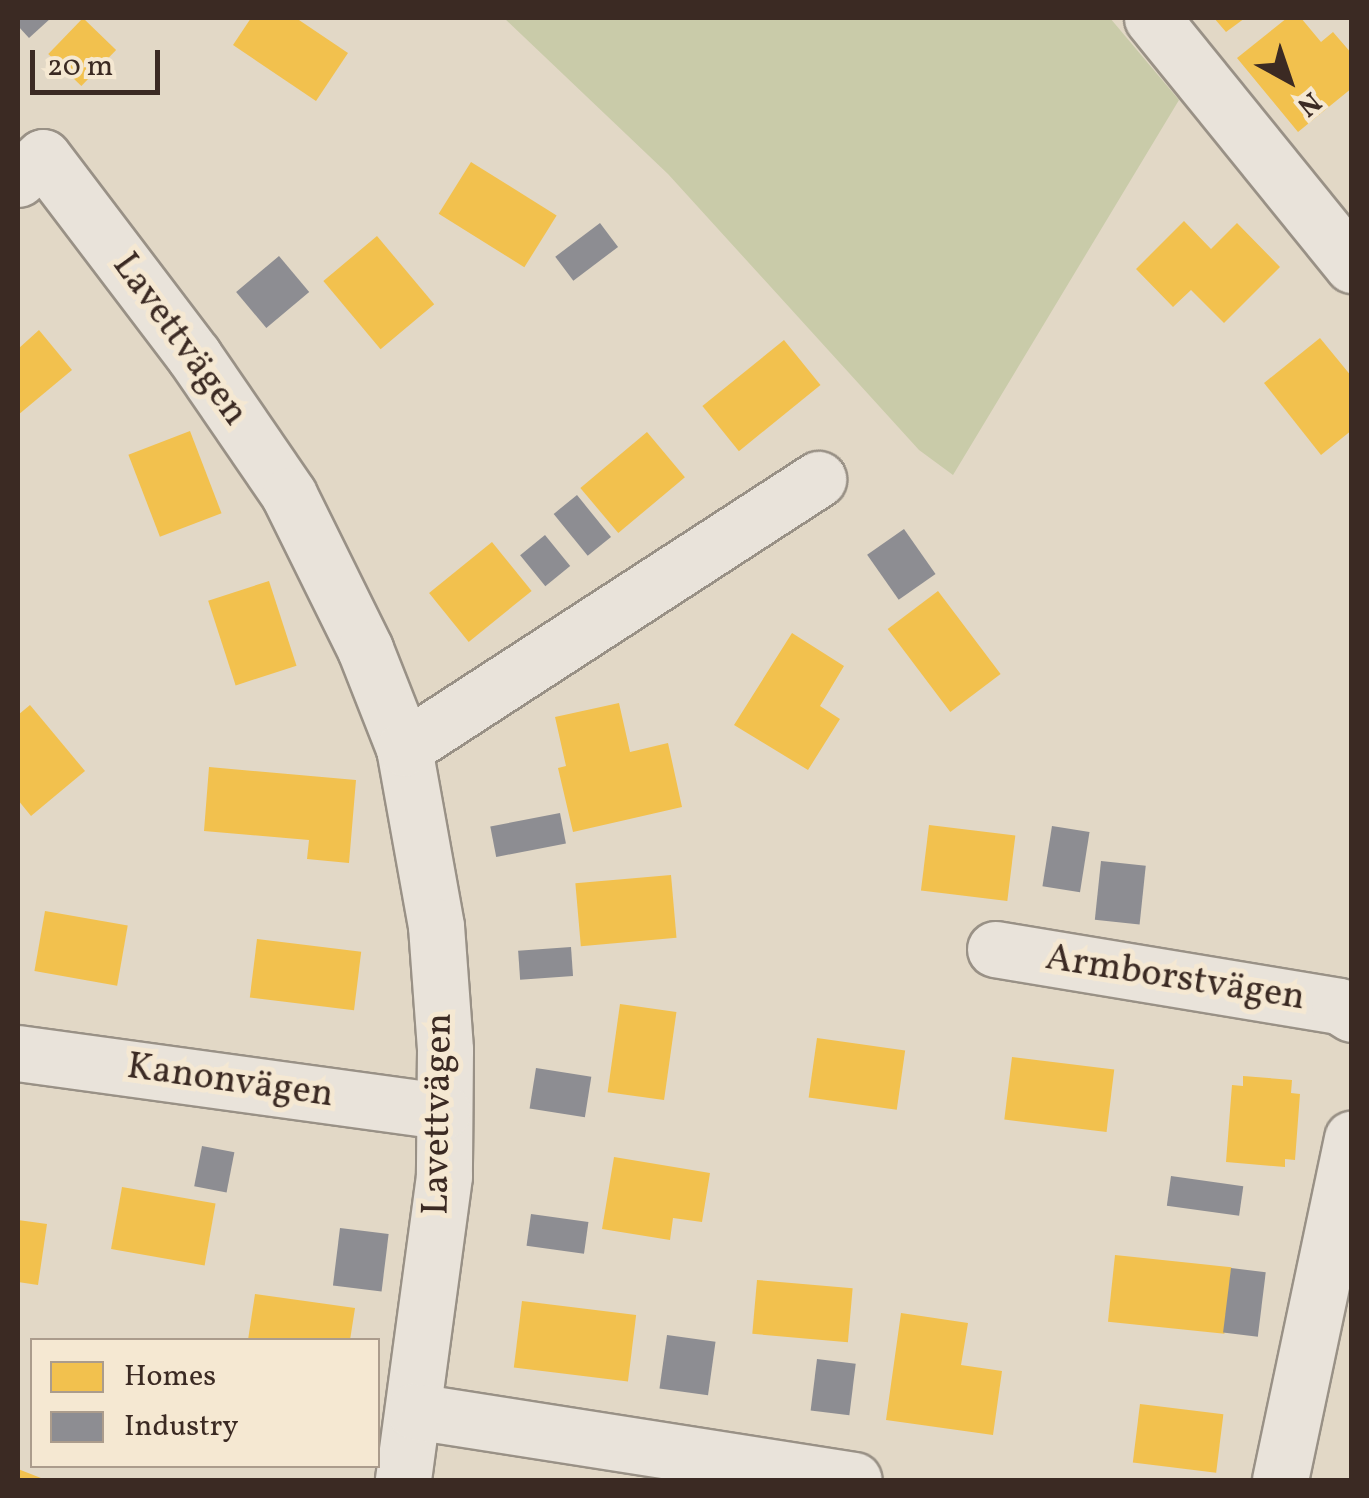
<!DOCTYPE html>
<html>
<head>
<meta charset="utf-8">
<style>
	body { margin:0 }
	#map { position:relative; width:1369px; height:1498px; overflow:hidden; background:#e2d8c6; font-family:Vollkorn,serif }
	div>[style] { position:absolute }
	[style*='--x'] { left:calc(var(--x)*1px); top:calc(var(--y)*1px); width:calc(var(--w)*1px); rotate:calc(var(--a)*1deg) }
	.green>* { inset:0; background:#c9cba9 }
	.homes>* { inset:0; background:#f2c14e; transform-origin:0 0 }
	.industry>* { inset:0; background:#8d8d92; transform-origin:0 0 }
	.roads { filter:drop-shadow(2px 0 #999186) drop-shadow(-2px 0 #999186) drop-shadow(0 2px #999186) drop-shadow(0 -2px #999186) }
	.minor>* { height:55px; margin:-27.5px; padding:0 27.5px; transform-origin:27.5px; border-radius:27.5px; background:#e9e3da }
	span { translate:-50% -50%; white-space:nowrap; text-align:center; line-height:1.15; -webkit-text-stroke:10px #f5e8d2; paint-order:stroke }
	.street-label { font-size:38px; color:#3b2a23 }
	.frame { position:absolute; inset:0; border:20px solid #3b2a23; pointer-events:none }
	.legend { position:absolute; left:30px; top:1338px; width:350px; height:130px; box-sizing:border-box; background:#f5e8d2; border:2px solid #ab9c8c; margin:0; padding:12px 18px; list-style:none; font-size:30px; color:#3b2a23 }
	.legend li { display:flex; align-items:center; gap:20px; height:50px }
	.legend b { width:50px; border:2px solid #ab9c8c }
	.north { position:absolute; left:1239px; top:30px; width:100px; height:100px; -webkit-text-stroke:8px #f5e8d2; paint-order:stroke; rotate:140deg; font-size:28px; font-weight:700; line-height:40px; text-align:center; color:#3b2a23 }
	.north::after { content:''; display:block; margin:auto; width:35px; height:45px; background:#3b2a23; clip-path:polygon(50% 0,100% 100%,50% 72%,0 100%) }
	.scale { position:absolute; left:30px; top:50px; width:130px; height:45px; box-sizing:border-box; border:5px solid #3b2a23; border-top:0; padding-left:12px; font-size:30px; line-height:35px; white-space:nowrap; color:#3b2a23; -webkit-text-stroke:8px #f5e8d2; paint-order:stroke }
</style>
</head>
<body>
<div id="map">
	<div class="green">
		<i style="clip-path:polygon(504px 18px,1110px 18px,1179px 100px,953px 475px,919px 450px,668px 174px)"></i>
	</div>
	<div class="homes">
		<i style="left:83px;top:18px;width:46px;height:50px;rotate:44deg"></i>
		<i style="clip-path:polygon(251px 18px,296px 18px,348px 53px,316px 101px,233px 45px)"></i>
		<i style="clip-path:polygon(1214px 18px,1245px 18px,1226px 32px)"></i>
		<i style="clip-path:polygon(1287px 18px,1301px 18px,1321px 42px,1333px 32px,1352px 54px,1352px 88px,1298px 132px,1237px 58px)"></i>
		<i style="left:471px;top:162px;width:101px;height:61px;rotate:32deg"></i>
		<i style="clip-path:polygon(1184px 221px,1211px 249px,1237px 223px,1280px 267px,1224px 323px,1191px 290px,1173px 307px,1136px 269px)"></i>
		<i style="left:377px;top:236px;width:89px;height:70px;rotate:50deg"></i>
		<i style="clip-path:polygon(39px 330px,72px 370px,18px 415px,18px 349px)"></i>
		<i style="clip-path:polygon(1320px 338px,1352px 377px,1352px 430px,1321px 455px,1264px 383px)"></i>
		<i style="left:784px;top:340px;width:58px;height:105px;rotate:51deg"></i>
		<i style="left:190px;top:431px;width:88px;height:66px;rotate:69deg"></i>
		<i style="left:647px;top:432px;width:59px;height:87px;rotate:50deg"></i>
		<i style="left:492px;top:542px;width:63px;height:81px;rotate:51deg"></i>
		<i style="left:269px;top:581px;width:89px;height:64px;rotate:72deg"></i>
		<i style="left:938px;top:591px;width:104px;height:63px;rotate:53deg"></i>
		<i style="clip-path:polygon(792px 633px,844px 666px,820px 706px,840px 719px,808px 770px,734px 725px)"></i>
		<i style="clip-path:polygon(619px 703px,630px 752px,668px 743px,682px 807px,573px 832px,558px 768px,566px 766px,555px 717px)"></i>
		<i style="clip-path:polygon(30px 705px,85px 771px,31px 816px,18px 800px,18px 715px)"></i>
		<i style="clip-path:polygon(209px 767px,356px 780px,349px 863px,307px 859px,309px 840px,204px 831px)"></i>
		<i style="left:929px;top:825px;width:87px;height:66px;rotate:7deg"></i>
		<i style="left:671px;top:875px;width:63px;height:96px;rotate:85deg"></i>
		<i style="left:45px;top:911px;width:84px;height:61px;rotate:10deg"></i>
		<i style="left:257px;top:939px;width:105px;height:59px;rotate:7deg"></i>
		<i style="left:620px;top:1004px;width:57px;height:89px;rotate:8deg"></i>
		<i style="left:817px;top:1038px;width:89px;height:60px;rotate:8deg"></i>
		<i style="left:1012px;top:1057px;width:103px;height:63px;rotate:7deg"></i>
		<i style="clip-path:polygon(1243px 1076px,1292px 1080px,1291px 1093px,1300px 1094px,1295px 1160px,1285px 1159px,1285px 1167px,1226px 1162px,1232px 1085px,1243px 1086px)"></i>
		<i style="clip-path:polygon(614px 1157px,710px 1173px,702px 1222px,673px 1218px,670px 1240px,602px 1229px)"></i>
		<i style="left:122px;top:1187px;width:95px;height:63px;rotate:10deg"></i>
		<i style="clip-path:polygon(18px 1220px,47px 1224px,38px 1285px,18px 1282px)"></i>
		<i style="left:1115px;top:1255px;width:117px;height:67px;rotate:6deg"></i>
		<i style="left:757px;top:1280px;width:96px;height:54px;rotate:5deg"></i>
		<i style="clip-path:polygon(255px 1294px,355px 1308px,350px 1340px,248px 1340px)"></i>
		<i style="left:522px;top:1301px;width:115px;height:67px;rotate:7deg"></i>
		<i style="clip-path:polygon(901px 1313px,968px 1323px,961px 1365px,1002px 1371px,993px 1435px,886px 1420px)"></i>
		<i style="left:1140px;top:1404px;width:84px;height:59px;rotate:7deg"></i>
		<i style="clip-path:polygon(18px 1469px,46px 1480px,18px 1480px)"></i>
	</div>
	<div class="industry">
		<i style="clip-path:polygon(18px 18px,51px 18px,29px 38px,18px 26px)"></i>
		<i style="left:600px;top:223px;width:30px;height:56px;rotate:53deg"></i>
		<i style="left:279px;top:256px;width:47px;height:56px;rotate:50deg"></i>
		<i style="left:577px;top:495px;width:54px;height:30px;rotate:51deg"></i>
		<i style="left:904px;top:529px;width:55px;height:45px;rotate:55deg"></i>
		<i style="left:545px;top:535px;width:40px;height:32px;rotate:51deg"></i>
		<i style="left:560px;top:813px;width:31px;height:71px;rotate:79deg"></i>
		<i style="left:1052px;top:826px;width:38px;height:61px;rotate:9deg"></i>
		<i style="left:1101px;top:861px;width:45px;height:59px;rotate:6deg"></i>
		<i style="left:571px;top:947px;width:29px;height:53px;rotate:86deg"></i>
		<i style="left:536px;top:1068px;width:56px;height:41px;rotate:9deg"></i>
		<i style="left:202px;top:1146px;width:33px;height:41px;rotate:11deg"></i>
		<i style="left:1171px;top:1176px;width:73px;height:30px;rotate:8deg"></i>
		<i style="left:531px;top:1214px;width:58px;height:32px;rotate:8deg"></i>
		<i style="left:340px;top:1228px;width:49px;height:58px;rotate:7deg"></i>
		<i style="left:1231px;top:1268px;width:35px;height:65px;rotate:7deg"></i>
		<i style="left:667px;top:1335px;width:49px;height:54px;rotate:8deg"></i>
		<i style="left:817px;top:1359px;width:39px;height:52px;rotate:7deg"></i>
	</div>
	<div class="roads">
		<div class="minor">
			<i style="--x:1152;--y:18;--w:318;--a:51"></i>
			<i style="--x:18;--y:179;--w:33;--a:-41"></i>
			<i style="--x:43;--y:157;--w:250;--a:52.8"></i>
			<i style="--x:194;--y:356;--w:168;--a:55.6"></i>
			<i style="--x:289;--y:495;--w:172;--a:63.7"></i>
			<i style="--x:365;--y:649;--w:106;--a:68.5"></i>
			<i style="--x:404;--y:748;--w:181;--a:79.8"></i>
			<i style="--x:436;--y:926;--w:124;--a:85.8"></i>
			<i style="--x:445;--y:1050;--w:126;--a:90.5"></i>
			<i style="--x:444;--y:1176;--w:307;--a:97.7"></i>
			<i style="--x:404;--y:748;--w:494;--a:-33"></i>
			<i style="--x:995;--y:949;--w:349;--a:9.4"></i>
			<i style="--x:1339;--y:1006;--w:15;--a:32"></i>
			<i style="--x:18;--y:1053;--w:429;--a:7.8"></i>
			<i style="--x:414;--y:1411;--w:445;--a:8.9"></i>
			<i style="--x:1280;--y:1480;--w:349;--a:-78.1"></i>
		</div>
	</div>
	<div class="street-label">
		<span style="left:179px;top:340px;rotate:54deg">Lavettvägen</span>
		<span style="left:1175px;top:979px;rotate:9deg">Armborstvägen</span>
		<span style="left:230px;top:1082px;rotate:8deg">Kanonvägen</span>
		<span style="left:439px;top:1114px;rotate:-89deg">Lavettvägen</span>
	</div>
	<div class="frame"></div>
	<ul class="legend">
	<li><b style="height:28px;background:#f2c14e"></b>Homes</li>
	<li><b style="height:28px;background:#8d8d92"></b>Industry</li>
	</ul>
	<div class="north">N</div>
	<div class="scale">20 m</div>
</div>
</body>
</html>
